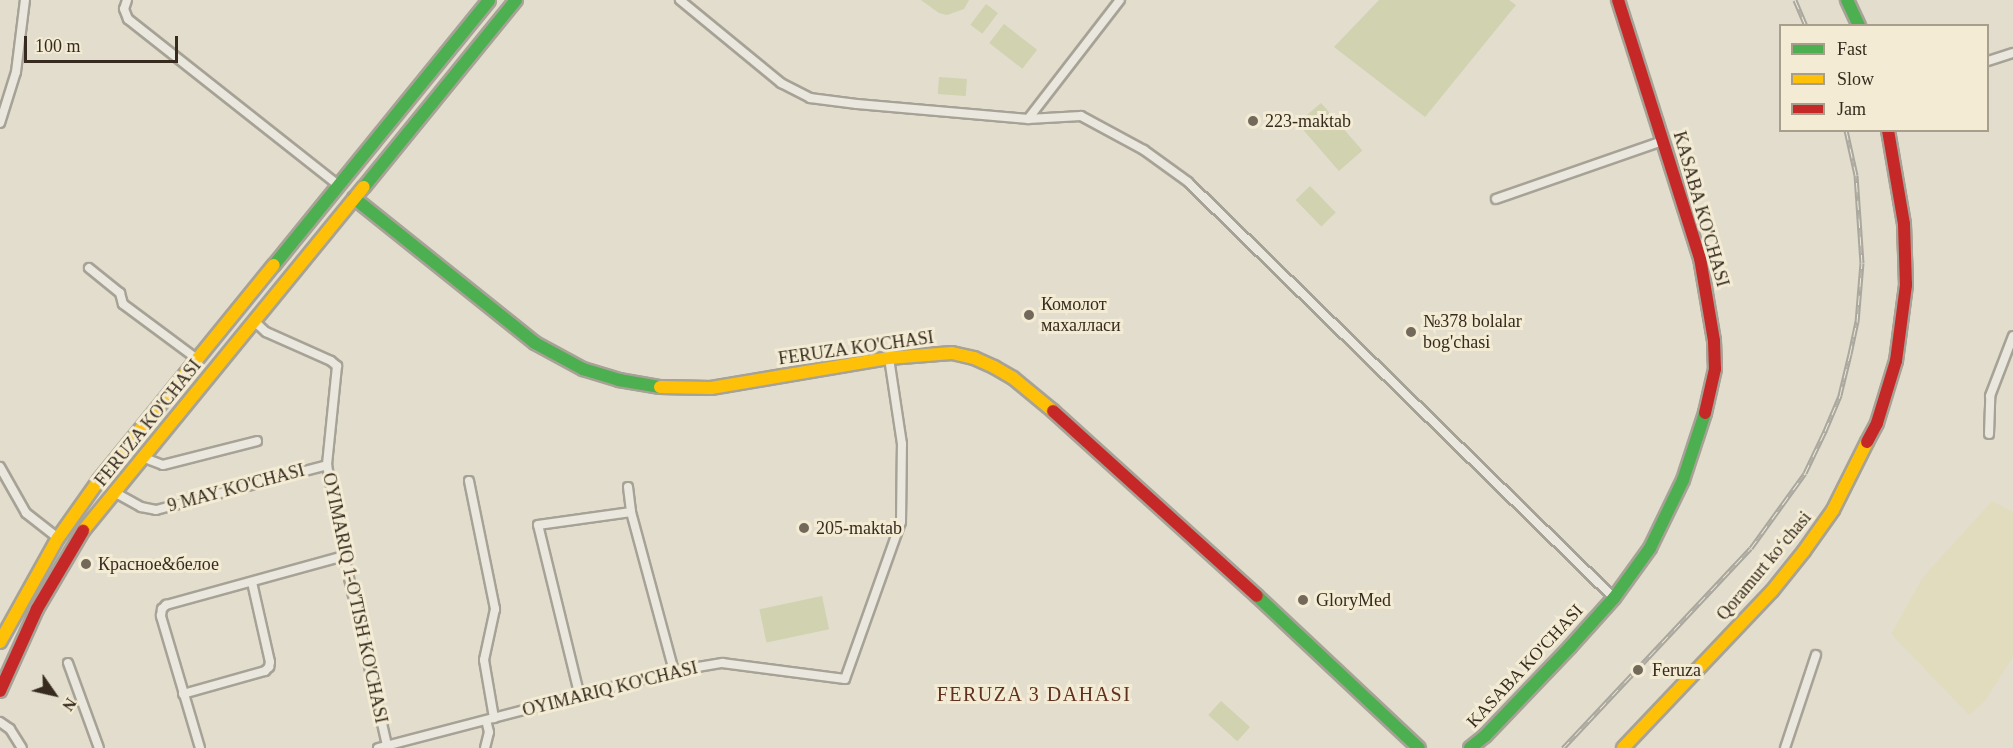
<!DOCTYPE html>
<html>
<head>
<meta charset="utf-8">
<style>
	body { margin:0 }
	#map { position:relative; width:2013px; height:748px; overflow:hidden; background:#e2ddcd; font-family:"Times New Roman",serif }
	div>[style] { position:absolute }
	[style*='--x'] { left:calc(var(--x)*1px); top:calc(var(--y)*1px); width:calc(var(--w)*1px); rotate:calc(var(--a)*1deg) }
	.farmland>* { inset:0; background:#e1dcbe }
	.green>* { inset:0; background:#d0d2b0; transform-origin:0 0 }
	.roads { filter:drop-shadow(2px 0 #a7a296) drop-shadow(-2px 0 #a7a296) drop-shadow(0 2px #a7a296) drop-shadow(0 -2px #a7a296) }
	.street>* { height:8px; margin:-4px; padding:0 4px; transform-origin:4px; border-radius:4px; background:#eae7de }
	.fast>* { height:12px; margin:-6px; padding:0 6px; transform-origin:6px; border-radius:6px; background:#4caf50 }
	.slow>* { height:12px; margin:-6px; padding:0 6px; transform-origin:6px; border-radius:6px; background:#ffc107 }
	.jam>* { height:12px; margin:-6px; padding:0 6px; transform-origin:6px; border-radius:6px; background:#c62828 }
	.rail>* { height:5px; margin-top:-2.5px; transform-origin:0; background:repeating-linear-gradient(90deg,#f3ebd3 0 9px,#aaa79e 0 18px); box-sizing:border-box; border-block:2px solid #aaa79e }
	.dots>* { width:16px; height:16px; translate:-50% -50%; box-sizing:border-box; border:3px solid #f3ebd3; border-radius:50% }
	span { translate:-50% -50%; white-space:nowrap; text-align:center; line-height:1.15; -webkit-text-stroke:6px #f3ebd3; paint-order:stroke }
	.poi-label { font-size:18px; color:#362b1e }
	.left { translate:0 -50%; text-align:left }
	.street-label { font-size:18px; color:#362b1e }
	.neighbourhood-label { font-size:20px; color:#603020; letter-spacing:1.5px }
	.legend { position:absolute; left:1779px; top:24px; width:210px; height:108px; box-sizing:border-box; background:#f3ebd3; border:2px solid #a79e8b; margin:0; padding:8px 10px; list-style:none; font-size:18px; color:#362b1e }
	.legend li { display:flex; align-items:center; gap:12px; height:30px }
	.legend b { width:30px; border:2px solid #a79e8b }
	.north { position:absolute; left:24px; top:664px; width:60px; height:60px; -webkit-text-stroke:4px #f3ebd3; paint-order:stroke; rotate:124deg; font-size:16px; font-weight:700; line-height:24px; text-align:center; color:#362b1e }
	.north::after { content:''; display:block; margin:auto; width:21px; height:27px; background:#362b1e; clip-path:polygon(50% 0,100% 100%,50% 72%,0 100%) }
	.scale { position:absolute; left:24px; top:36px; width:154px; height:27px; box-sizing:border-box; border:3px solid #362b1e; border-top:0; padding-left:8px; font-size:18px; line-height:21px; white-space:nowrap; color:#362b1e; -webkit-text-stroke:4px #f3ebd3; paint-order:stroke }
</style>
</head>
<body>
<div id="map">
	<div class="farmland">
		<i style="clip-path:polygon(1992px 501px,2013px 512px,2013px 657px,1984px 702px,1969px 715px,1891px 634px,1923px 577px)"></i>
	</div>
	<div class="green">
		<i style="clip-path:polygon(921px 0,969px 0,964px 9px,947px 15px,939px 13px)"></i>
		<i style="clip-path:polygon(1379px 0,1509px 0,1516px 5px,1425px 117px,1334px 47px)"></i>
		<i style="left:986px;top:4px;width:15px;height:26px;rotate:37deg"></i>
		<i style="left:1004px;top:24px;width:42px;height:24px;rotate:38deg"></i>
		<i style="left:939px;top:77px;width:28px;height:17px;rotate:4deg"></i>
		<i style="left:1321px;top:103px;width:63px;height:31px;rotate:49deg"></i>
		<i style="left:1310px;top:186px;width:37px;height:20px;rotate:46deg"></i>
		<i style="left:822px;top:596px;width:34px;height:64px;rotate:78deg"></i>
		<i style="left:1221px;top:701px;width:39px;height:19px;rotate:42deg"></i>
	</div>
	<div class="roads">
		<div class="street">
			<i style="--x:127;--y:0;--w:9;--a:108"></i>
			<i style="--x:124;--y:9;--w:11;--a:68"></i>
			<i style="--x:128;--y:19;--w:268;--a:38.3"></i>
			<i style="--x:680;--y:0;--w:131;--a:39.4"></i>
			<i style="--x:781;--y:83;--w:33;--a:27"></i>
			<i style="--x:810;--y:98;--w:47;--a:7.3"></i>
			<i style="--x:857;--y:104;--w:172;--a:5"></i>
			<i style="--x:1028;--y:119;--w:53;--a:-3.2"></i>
			<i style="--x:1081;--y:116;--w:72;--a:28.4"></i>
			<i style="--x:1144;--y:150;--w:54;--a:36"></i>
			<i style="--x:1188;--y:182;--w:595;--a:44.32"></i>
			<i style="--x:1988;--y:61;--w:26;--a:-18"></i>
			<i style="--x:1028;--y:119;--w:150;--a:-52.3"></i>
			<i style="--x:0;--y:123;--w:53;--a:-72.6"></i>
			<i style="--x:16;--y:72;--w:73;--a:-82.9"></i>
			<i style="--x:1496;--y:199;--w:177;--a:-19.2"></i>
			<i style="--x:89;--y:268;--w:40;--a:39"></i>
			<i style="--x:120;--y:293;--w:11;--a:75"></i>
			<i style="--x:123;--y:304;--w:92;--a:36.6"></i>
			<i style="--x:254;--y:321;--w:16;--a:43"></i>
			<i style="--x:266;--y:332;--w:71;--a:24"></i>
			<i style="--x:331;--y:361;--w:8;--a:40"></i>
			<i style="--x:337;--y:366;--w:100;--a:95.8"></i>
			<i style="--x:327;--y:465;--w:93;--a:79.4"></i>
			<i style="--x:344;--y:556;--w:195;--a:77.2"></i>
			<i style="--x:1989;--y:434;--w:38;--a:-88"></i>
			<i style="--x:1990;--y:396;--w:64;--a:-69"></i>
			<i style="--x:142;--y:457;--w:22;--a:21"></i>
			<i style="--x:163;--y:465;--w:97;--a:-14.3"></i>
			<i style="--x:0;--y:467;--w:53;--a:60.5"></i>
			<i style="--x:26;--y:513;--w:41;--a:38"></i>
			<i style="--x:469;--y:481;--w:131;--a:78.5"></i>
			<i style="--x:495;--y:609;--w:52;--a:102.2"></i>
			<i style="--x:484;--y:660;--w:59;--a:80.2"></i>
			<i style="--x:628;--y:487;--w:25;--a:83"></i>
			<i style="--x:631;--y:512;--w:165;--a:74.9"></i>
			<i style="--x:114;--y:492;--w:31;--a:29"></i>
			<i style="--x:141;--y:507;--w:15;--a:11"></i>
			<i style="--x:156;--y:510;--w:177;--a:-14.7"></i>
			<i style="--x:68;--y:663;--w:90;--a:70"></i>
			<i style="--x:183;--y:694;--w:85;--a:-15.7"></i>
			<i style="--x:265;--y:671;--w:6;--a:-45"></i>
			<i style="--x:269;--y:667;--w:5;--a:-79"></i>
			<i style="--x:270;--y:662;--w:82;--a:-102.7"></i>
			<i style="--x:580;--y:697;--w:177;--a:-103.7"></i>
			<i style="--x:538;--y:525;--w:94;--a:-8"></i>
			<i style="--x:0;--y:722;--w:12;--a:35"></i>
			<i style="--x:10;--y:729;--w:22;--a:58"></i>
			<i style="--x:200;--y:748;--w:138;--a:-106.5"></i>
			<i style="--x:161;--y:616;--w:7;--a:-82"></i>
			<i style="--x:162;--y:609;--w:6;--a:-45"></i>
			<i style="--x:166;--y:605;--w:185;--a:-15.4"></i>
			<i style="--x:378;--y:748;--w:306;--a:-14.6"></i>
			<i style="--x:674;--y:671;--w:49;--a:-9.5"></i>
			<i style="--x:722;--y:663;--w:124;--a:7.4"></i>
			<i style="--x:845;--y:679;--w:167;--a:-70.4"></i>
			<i style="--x:901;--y:522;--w:78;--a:-89.3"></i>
			<i style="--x:902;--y:444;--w:87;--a:-98.6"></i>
			<i style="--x:485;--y:748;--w:16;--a:-76"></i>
			<i style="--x:489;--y:732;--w:12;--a:-104"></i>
			<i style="--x:1785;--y:748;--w:98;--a:-71.6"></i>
		</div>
		<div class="fast">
			<i style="--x:1847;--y:0;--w:29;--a:65"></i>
			<i style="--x:364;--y:187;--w:241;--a:-50.9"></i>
			<i style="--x:354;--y:198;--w:232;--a:38.7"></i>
			<i style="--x:535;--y:343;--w:55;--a:28.4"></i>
			<i style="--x:583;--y:369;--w:38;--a:17"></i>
			<i style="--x:619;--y:380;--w:42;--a:9.7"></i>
			<i style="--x:274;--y:265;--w:341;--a:-50.9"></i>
			<i style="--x:1257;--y:596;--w:222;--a:43.2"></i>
			<i style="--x:1470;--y:748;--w:19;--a:-39"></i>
			<i style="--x:1485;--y:736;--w:123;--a:-46.3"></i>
			<i style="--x:1570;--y:647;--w:66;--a:-48.1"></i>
			<i style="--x:1614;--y:598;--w:62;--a:-54.2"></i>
			<i style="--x:1650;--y:548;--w:76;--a:-64.1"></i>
			<i style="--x:1683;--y:480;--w:71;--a:-71.8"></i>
		</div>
		<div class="slow">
			<i style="--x:660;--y:387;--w:51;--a:1.1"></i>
			<i style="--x:711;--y:388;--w:181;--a:-9.6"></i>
			<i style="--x:889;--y:358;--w:63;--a:-4.5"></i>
			<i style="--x:952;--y:353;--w:23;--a:13"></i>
			<i style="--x:974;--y:358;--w:22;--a:24"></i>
			<i style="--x:994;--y:367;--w:22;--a:30"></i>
			<i style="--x:1013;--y:378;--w:52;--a:39.5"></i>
			<i style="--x:83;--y:531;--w:444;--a:-50.8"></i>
			<i style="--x:0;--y:642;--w:119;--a:-60.9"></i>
			<i style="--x:58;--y:538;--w:71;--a:-54.7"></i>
			<i style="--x:99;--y:480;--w:277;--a:-50.9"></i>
			<i style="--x:1623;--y:748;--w:216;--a:-46.5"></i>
			<i style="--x:1772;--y:591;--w:51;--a:-51.3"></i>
			<i style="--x:1804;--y:551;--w:50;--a:-54.7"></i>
			<i style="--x:1833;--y:510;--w:76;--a:-63.4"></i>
		</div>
		<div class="jam">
			<i style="--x:1618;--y:0;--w:271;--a:72.4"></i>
			<i style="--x:1700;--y:258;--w:84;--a:80.4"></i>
			<i style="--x:1714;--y:341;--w:28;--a:88"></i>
			<i style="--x:1715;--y:369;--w:45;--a:102.8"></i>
			<i style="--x:1053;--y:411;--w:275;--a:42.2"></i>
			<i style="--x:1867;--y:442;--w:21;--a:-62"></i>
			<i style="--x:1877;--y:423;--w:65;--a:-73"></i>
			<i style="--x:1896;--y:361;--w:77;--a:-82.5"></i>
			<i style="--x:1906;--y:285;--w:61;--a:-91.9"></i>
			<i style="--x:1904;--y:224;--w:95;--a:-99.7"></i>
			<i style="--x:0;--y:691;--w:90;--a:-65.7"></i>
			<i style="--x:37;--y:609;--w:91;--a:-59.5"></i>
		</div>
	</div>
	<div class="rail">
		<i style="--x:1795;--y:0;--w:28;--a:67"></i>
		<i style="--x:1563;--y:748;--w:274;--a:-46.8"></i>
		<i style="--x:1751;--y:548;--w:92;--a:-54.2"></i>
		<i style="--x:1805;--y:473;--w:47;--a:-64.5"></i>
		<i style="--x:1825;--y:431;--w:39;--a:-67"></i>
		<i style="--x:1840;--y:395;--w:42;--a:-76.3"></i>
		<i style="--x:1850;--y:354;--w:33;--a:-78"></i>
		<i style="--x:1857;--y:322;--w:59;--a:-85.2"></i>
		<i style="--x:1862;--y:263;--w:88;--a:-93.9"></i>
		<i style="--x:1856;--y:175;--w:46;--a:-102.5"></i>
	</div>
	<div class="dots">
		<i style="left:1253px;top:121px;background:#72695b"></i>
		<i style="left:1029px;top:315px;background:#72695b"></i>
		<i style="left:1411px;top:332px;background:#72695b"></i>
		<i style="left:804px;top:528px;background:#72695b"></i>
		<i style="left:86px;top:564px;background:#72695b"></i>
		<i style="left:1303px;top:600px;background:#72695b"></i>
		<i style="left:1638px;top:670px;background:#72695b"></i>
	</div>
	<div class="poi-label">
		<span class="left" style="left:1265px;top:121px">223-maktab</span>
		<span class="left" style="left:1041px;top:315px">Комолот<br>махалласи</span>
		<span class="left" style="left:1423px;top:332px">№378 bolalar<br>bog'chasi</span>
		<span class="left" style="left:816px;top:528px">205-maktab</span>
		<span class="left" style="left:98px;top:564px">Красное&amp;белое</span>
		<span class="left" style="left:1316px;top:600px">GloryMed</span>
		<span class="left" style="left:1652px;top:670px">Feruza</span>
	</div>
	<div class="street-label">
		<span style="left:1701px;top:209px;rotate:74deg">KASABA KO'CHASI</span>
		<span style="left:856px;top:348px;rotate:-8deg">FERUZA KO'CHASI</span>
		<span style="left:148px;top:423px;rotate:-51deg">FERUZA KO'CHASI</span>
		<span style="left:236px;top:488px;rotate:-15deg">9 MAY KO'CHASI</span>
		<span style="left:1764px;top:566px;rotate:-50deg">Qoramurt koʻchasi</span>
		<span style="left:355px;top:598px;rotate:78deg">OYIMARIQ 1-O'TISH KO'CHASI</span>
		<span style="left:1525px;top:666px;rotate:-47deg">KASABA KO'CHASI</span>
		<span style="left:610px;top:689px;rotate:-14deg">OYIMARIQ KO'CHASI</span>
	</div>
	<div class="neighbourhood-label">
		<span style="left:1034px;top:694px">FERUZA 3 DAHASI</span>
	</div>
	<ul class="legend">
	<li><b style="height:8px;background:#4caf50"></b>Fast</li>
	<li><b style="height:8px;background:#ffc107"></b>Slow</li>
	<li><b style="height:8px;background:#c62828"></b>Jam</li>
	</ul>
	<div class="north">N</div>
	<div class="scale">100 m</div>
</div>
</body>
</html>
